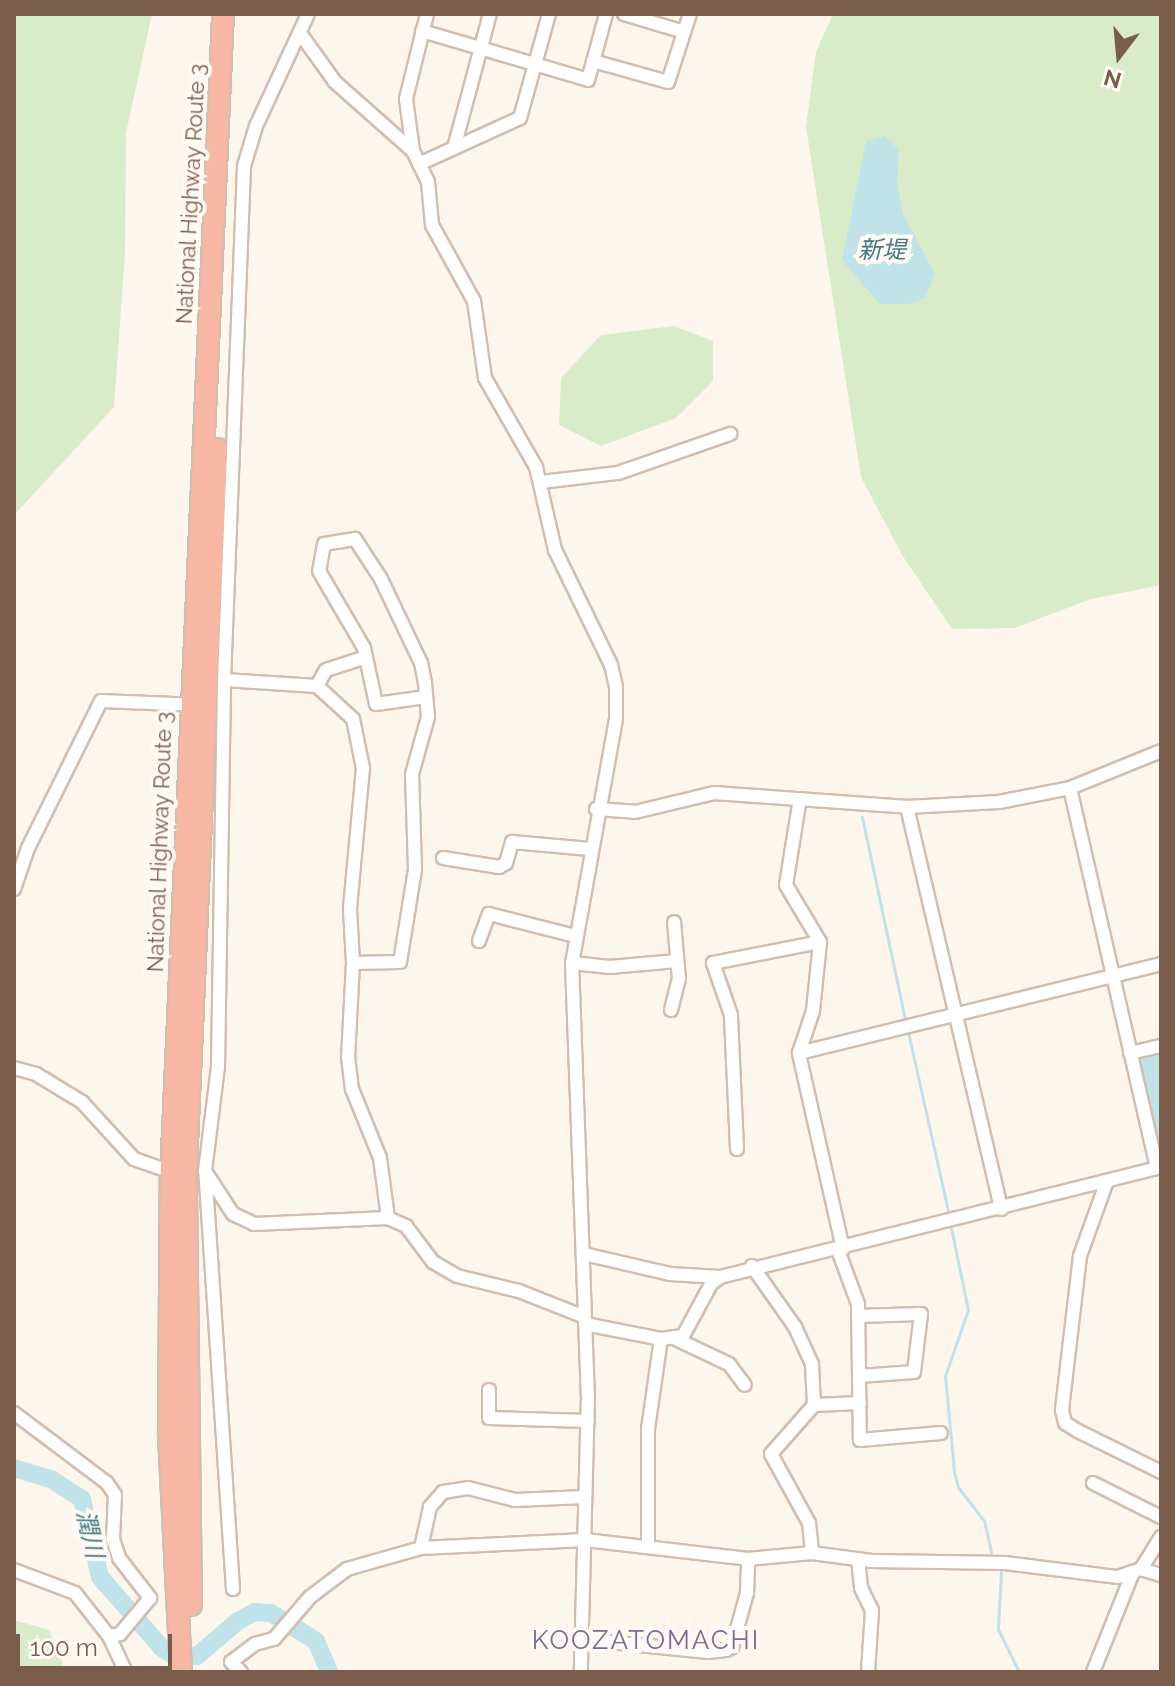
<!DOCTYPE html>
<html>
<head>
<meta charset="utf-8">
<style>
	body { margin:0 }
	#map { position:relative; width:1175px; height:1686px; overflow:hidden; background:#fdf6ec; font-family:Raleway,"Noto Sans JP",sans-serif }
	div>[style] { position:absolute }
	[style*='--x'] { left:calc(var(--x)*1px); top:calc(var(--y)*1px); width:calc(var(--w)*1px); rotate:calc(var(--a)*1deg) }
	.green>* { inset:0; background:#d8ecc9 }
	.water>* { inset:0; background:#bfe3e8 }
	.stream>* { height:3px; margin:-1.5px; padding:0 1.5px; transform-origin:1.5px; border-radius:1.5px; background:#bfe3e8 }
	.river>* { height:18px; margin:-9px; padding:0 9px; transform-origin:9px; border-radius:9px; background:#bfe3e8 }
	.roads { filter:drop-shadow(2px 0 #d1beb0) drop-shadow(-2px 0 #d1beb0) drop-shadow(0 2px #d1beb0) drop-shadow(0 -2px #d1beb0) }
	.minor>* { height:12px; margin:-6px; padding:0 6px; transform-origin:6px; border-radius:6px; background:#fff }
	.highway>* { height:20px; margin:-10px; padding:0 10px; transform-origin:10px; border-radius:10px; background:#f7b7a3 }
	span { translate:-50% -50%; white-space:nowrap; text-align:center; line-height:1.15; -webkit-text-stroke:8px #fffaf3; paint-order:stroke }
	.street-label { font-size:22px; color:#7a5c4d }
	.water-label { font-size:24px; color:#437c86; font-style:italic }
	.quarter-label { font-size:26px; color:#846695; letter-spacing:2px }
	.frame { position:absolute; inset:0; border:16px solid #7a5c4d; pointer-events:none }
	.north { position:absolute; left:1079px; top:16px; width:80px; height:80px; -webkit-text-stroke:6px #fffaf3; paint-order:stroke; rotate:196deg; font-size:22px; font-weight:700; line-height:32px; text-align:center; color:#7a5c4d }
	.north::after { content:''; display:block; margin:auto; width:28px; height:36px; background:#7a5c4d; clip-path:polygon(50% 0,100% 100%,50% 72%,0 100%) }
	.scale { position:absolute; left:16px; top:1634px; width:156px; height:36px; box-sizing:border-box; border:4px solid #7a5c4d; border-top:0; padding-left:10px; font-size:24px; line-height:28px; white-space:nowrap; color:#7a5c4d; -webkit-text-stroke:6px #fffaf3; paint-order:stroke }
</style>
</head>
<body>
<div id="map">
	<div class="green">
		<i style="clip-path:polygon(14px 14px,152px 14px,126px 133px,125px 253px,114px 407px,14px 515px)"></i>
		<i style="clip-path:polygon(833px 14px,1161px 14px,1161px 585px,1091px 599px,1014px 628px,952px 629px,902px 555px,861px 477px,806px 127px,816px 52px)"></i>
		<i style="clip-path:polygon(674px 326px,713px 341px,713px 381px,676px 418px,601px 446px,559px 425px,561px 378px,601px 335px)"></i>
		<i style="clip-path:polygon(14px 1620px,49px 1630px,66px 1672px,14px 1672px)"></i>
	</div>
	<div class="water">
		<i style="clip-path:polygon(885px 136px,899px 150px,897px 183px,903px 214px,935px 274px,925px 298px,908px 304px,880px 304px,842px 260px,866px 141px)"></i>
		<i style="clip-path:polygon(1161px 1053px,1161px 1142px,1156px 1146px,1135px 1058px)"></i>
	</div>
	<div class="stream">
		<i style="--x:862;--y:817;--w:212;--a:78"></i>
		<i style="--x:908;--y:1032;--w:189;--a:77.4"></i>
		<i style="--x:950;--y:1223;--w:89;--a:78.3"></i>
		<i style="--x:968;--y:1310;--w:70;--a:109.2"></i>
		<i style="--x:945;--y:1376;--w:96;--a:84.6"></i>
		<i style="--x:954;--y:1472;--w:16;--a:75"></i>
		<i style="--x:958;--y:1487;--w:43;--a:52.6"></i>
		<i style="--x:984;--y:1521;--w:32;--a:77"></i>
		<i style="--x:1001;--y:1571;--w:58;--a:93"></i>
		<i style="--x:998;--y:1629;--w:48;--a:64"></i>
	</div>
	<div class="river">
		<i style="--x:14;--y:1468;--w:39;--a:17"></i>
		<i style="--x:51;--y:1479;--w:37;--a:33"></i>
		<i style="--x:82;--y:1499;--w:80;--a:77"></i>
		<i style="--x:100;--y:1577;--w:94;--a:48.9"></i>
		<i style="--x:162;--y:1648;--w:17;--a:33"></i>
		<i style="--x:176;--y:1657;--w:21;--a:-3"></i>
		<i style="--x:197;--y:1656;--w:54;--a:-40.5"></i>
		<i style="--x:238;--y:1621;--w:19;--a:-28"></i>
		<i style="--x:255;--y:1612;--w:16;--a:4"></i>
		<i style="--x:271;--y:1613;--w:53;--a:31.9"></i>
		<i style="--x:316;--y:1641;--w:34;--a:67"></i>
	</div>
	<div class="roads">
		<div class="minor">
			<i style="--x:427;--y:14;--w:88;--a:103.9"></i>
			<i style="--x:406;--y:99;--w:52;--a:82.3"></i>
			<i style="--x:413;--y:151;--w:34;--a:64"></i>
			<i style="--x:428;--y:182;--w:43;--a:84.7"></i>
			<i style="--x:432;--y:225;--w:87;--a:61.1"></i>
			<i style="--x:474;--y:301;--w:78;--a:81.9"></i>
			<i style="--x:485;--y:378;--w:103;--a:60.2"></i>
			<i style="--x:536;--y:467;--w:85;--a:77.1"></i>
			<i style="--x:555;--y:550;--w:128;--a:64"></i>
			<i style="--x:611;--y:665;--w:23;--a:77"></i>
			<i style="--x:616;--y:687;--w:32;--a:90"></i>
			<i style="--x:616;--y:719;--w:248;--a:100.2"></i>
			<i style="--x:572;--y:963;--w:433;--a:87.9"></i>
			<i style="--x:588;--y:1396;--w:276;--a:91.5"></i>
			<i style="--x:624;--y:14;--w:63;--a:16.7"></i>
			<i style="--x:422;--y:31;--w:173;--a:16.4"></i>
			<i style="--x:588;--y:80;--w:68;--a:-74.7"></i>
			<i style="--x:302;--y:36;--w:57;--a:54.3"></i>
			<i style="--x:335;--y:82;--w:104;--a:41.5"></i>
			<i style="--x:593;--y:61;--w:78;--a:15.6"></i>
			<i style="--x:668;--y:82;--w:71;--a:-72.1"></i>
			<i style="--x:454;--y:148;--w:139;--a:-75"></i>
			<i style="--x:419;--y:164;--w:111;--a:-24.5"></i>
			<i style="--x:520;--y:118;--w:108;--a:-74.4"></i>
			<i style="--x:541;--y:482;--w:78;--a:-6.7"></i>
			<i style="--x:618;--y:473;--w:119;--a:-19.2"></i>
			<i style="--x:224;--y:680;--w:93;--a:3.7"></i>
			<i style="--x:317;--y:686;--w:49;--a:42.5"></i>
			<i style="--x:353;--y:719;--w:50;--a:78.5"></i>
			<i style="--x:363;--y:768;--w:142;--a:95.3"></i>
			<i style="--x:350;--y:909;--w:54;--a:86.8"></i>
			<i style="--x:353;--y:963;--w:94;--a:93"></i>
			<i style="--x:348;--y:1057;--w:32;--a:83"></i>
			<i style="--x:352;--y:1089;--w:74;--a:67.9"></i>
			<i style="--x:380;--y:1158;--w:61;--a:82.4"></i>
			<i style="--x:317;--y:686;--w:18;--a:-61"></i>
			<i style="--x:326;--y:670;--w:39;--a:-18"></i>
			<i style="--x:1070;--y:788;--w:390;--a:77.1"></i>
			<i style="--x:907;--y:807;--w:413;--a:76.8"></i>
			<i style="--x:596;--y:809;--w:39;--a:4"></i>
			<i style="--x:635;--y:812;--w:81;--a:-13.5"></i>
			<i style="--x:714;--y:793;--w:194;--a:4.1"></i>
			<i style="--x:907;--y:807;--w:92;--a:-3.1"></i>
			<i style="--x:999;--y:802;--w:72;--a:-11.2"></i>
			<i style="--x:1070;--y:788;--w:98;--a:-22.1"></i>
			<i style="--x:443;--y:858;--w:57;--a:9.1"></i>
			<i style="--x:499;--y:867;--w:8;--a:-30"></i>
			<i style="--x:506;--y:863;--w:22;--a:-74"></i>
			<i style="--x:512;--y:842;--w:78;--a:5.1"></i>
			<i style="--x:14;--y:889;--w:43;--a:-71.1"></i>
			<i style="--x:28;--y:848;--w:164;--a:-63.6"></i>
			<i style="--x:101;--y:701;--w:97;--a:2.4"></i>
			<i style="--x:479;--y:941;--w:29;--a:-70"></i>
			<i style="--x:489;--y:914;--w:89;--a:14.3"></i>
			<i style="--x:353;--y:963;--w:47;--a:-1.2"></i>
			<i style="--x:400;--y:962;--w:94;--a:-80.8"></i>
			<i style="--x:415;--y:869;--w:95;--a:-91.8"></i>
			<i style="--x:412;--y:774;--w:59;--a:-74.3"></i>
			<i style="--x:428;--y:717;--w:34;--a:-95"></i>
			<i style="--x:425;--y:683;--w:20;--a:-101"></i>
			<i style="--x:421;--y:663;--w:93;--a:-115.5"></i>
			<i style="--x:381;--y:579;--w:48;--a:-123"></i>
			<i style="--x:355;--y:539;--w:31;--a:171"></i>
			<i style="--x:324;--y:544;--w:27;--a:100"></i>
			<i style="--x:319;--y:571;--w:89;--a:59.7"></i>
			<i style="--x:364;--y:648;--w:57;--a:77.9"></i>
			<i style="--x:376;--y:704;--w:50;--a:-8"></i>
			<i style="--x:572;--y:963;--w:38;--a:6"></i>
			<i style="--x:610;--y:967;--w:67;--a:-5.1"></i>
			<i style="--x:671;--y:1010;--w:32;--a:-76"></i>
			<i style="--x:679;--y:979;--w:57;--a:-95"></i>
			<i style="--x:799;--y:1053;--w:44;--a:-71.6"></i>
			<i style="--x:813;--y:1011;--w:69;--a:-84.2"></i>
			<i style="--x:820;--y:942;--w:66;--a:-120.8"></i>
			<i style="--x:786;--y:885;--w:87;--a:-80.8"></i>
			<i style="--x:1130;--y:1053;--w:32;--a:-13"></i>
			<i style="--x:14;--y:1068;--w:23;--a:15"></i>
			<i style="--x:36;--y:1074;--w:54;--a:31.3"></i>
			<i style="--x:82;--y:1102;--w:77;--a:47.6"></i>
			<i style="--x:134;--y:1159;--w:42;--a:19.3"></i>
			<i style="--x:737;--y:1149;--w:134;--a:-92.6"></i>
			<i style="--x:731;--y:1015;--w:55;--a:-109.1"></i>
			<i style="--x:713;--y:963;--w:109;--a:-11.1"></i>
			<i style="--x:205;--y:1171;--w:51;--a:56.9"></i>
			<i style="--x:233;--y:1214;--w:23;--a:25"></i>
			<i style="--x:254;--y:1224;--w:134;--a:-2.6"></i>
			<i style="--x:388;--y:1218;--w:20;--a:24"></i>
			<i style="--x:406;--y:1226;--w:45;--a:53.1"></i>
			<i style="--x:433;--y:1262;--w:28;--a:30"></i>
			<i style="--x:457;--y:1276;--w:64;--a:13.6"></i>
			<i style="--x:519;--y:1291;--w:68;--a:21.6"></i>
			<i style="--x:1107;--y:1181;--w:80;--a:109.8"></i>
			<i style="--x:1080;--y:1256;--w:155;--a:96.7"></i>
			<i style="--x:1062;--y:1410;--w:13;--a:77"></i>
			<i style="--x:1065;--y:1423;--w:15;--a:32"></i>
			<i style="--x:1078;--y:1431;--w:93;--a:26.3"></i>
			<i style="--x:843;--y:1249;--w:201;--a:-102.7"></i>
			<i style="--x:799;--y:1053;--w:373;--a:-13.8"></i>
			<i style="--x:838;--y:1250;--w:58;--a:69.7"></i>
			<i style="--x:858;--y:1304;--w:136;--a:89.2"></i>
			<i style="--x:860;--y:1440;--w:81;--a:-4.9"></i>
			<i style="--x:584;--y:1254;--w:88;--a:13.1"></i>
			<i style="--x:670;--y:1274;--w:50;--a:3.4"></i>
			<i style="--x:752;--y:1266;--w:75;--a:54.8"></i>
			<i style="--x:795;--y:1327;--w:41;--a:65.3"></i>
			<i style="--x:812;--y:1364;--w:41;--a:87.2"></i>
			<i style="--x:814;--y:1405;--w:65;--a:131.3"></i>
			<i style="--x:771;--y:1454;--w:79;--a:61.2"></i>
			<i style="--x:809;--y:1523;--w:30;--a:84"></i>
			<i style="--x:858;--y:1316;--w:63;--a:-1.8"></i>
			<i style="--x:921;--y:1314;--w:58;--a:96.9"></i>
			<i style="--x:914;--y:1372;--w:55;--a:175.8"></i>
			<i style="--x:585;--y:1324;--w:77;--a:11.2"></i>
			<i style="--x:676;--y:1339;--w:59;--a:25.3"></i>
			<i style="--x:729;--y:1364;--w:26;--a:53"></i>
			<i style="--x:489;--y:1390;--w:28;--a:90"></i>
			<i style="--x:489;--y:1418;--w:99;--a:1.7"></i>
			<i style="--x:814;--y:1405;--w:46;--a:-2.5"></i>
			<i style="--x:14;--y:1413;--w:116;--a:37"></i>
			<i style="--x:107;--y:1483;--w:14;--a:56"></i>
			<i style="--x:115;--y:1495;--w:44;--a:92.6"></i>
			<i style="--x:113;--y:1539;--w:20;--a:72"></i>
			<i style="--x:119;--y:1558;--w:51;--a:52.2"></i>
			<i style="--x:150;--y:1598;--w:47;--a:129.8"></i>
			<i style="--x:120;--y:1634;--w:11;--a:170"></i>
			<i style="--x:1093;--y:1483;--w:76;--a:26.6"></i>
			<i style="--x:648;--y:1547;--w:118;--a:-90"></i>
			<i style="--x:648;--y:1429;--w:91;--a:-81.8"></i>
			<i style="--x:661;--y:1339;--w:22;--a:-8"></i>
			<i style="--x:683;--y:1336;--w:59;--a:-61.7"></i>
			<i style="--x:711;--y:1284;--w:11;--a:-38"></i>
			<i style="--x:720;--y:1277;--w:455;--a:-14"></i>
			<i style="--x:421;--y:1548;--w:42;--a:-77.6"></i>
			<i style="--x:430;--y:1507;--w:20;--a:-49"></i>
			<i style="--x:443;--y:1492;--w:25;--a:-9"></i>
			<i style="--x:468;--y:1488;--w:49;--a:14.3"></i>
			<i style="--x:515;--y:1500;--w:70;--a:-2.5"></i>
			<i style="--x:858;--y:1559;--w:29;--a:84"></i>
			<i style="--x:861;--y:1588;--w:25;--a:64"></i>
			<i style="--x:872;--y:1611;--w:61;--a:93.8"></i>
			<i style="--x:1141;--y:1569;--w:38;--a:-58"></i>
			<i style="--x:14;--y:1570;--w:65;--a:20.7"></i>
			<i style="--x:75;--y:1593;--w:55;--a:51.7"></i>
			<i style="--x:109;--y:1636;--w:40;--a:65"></i>
			<i style="--x:233;--y:1589;--w:419;--a:-93.8"></i>
			<i style="--x:205;--y:1171;--w:105;--a:-82.9"></i>
			<i style="--x:218;--y:1067;--w:387;--a:-89.1"></i>
			<i style="--x:224;--y:680;--w:514;--a:-87.77"></i>
			<i style="--x:244;--y:166;--w:42;--a:-73.3"></i>
			<i style="--x:256;--y:126;--w:123;--a:-65.1"></i>
			<i style="--x:580;--y:1639;--w:129;--a:5.8"></i>
			<i style="--x:708;--y:1652;--w:18;--a:-6"></i>
			<i style="--x:726;--y:1650;--w:7;--a:-27"></i>
			<i style="--x:732;--y:1647;--w:56;--a:-74.5"></i>
			<i style="--x:747;--y:1593;--w:34;--a:-88"></i>
			<i style="--x:241;--y:1672;--w:14;--a:-135"></i>
			<i style="--x:231;--y:1662;--w:30;--a:-37"></i>
			<i style="--x:255;--y:1644;--w:20;--a:-15"></i>
			<i style="--x:274;--y:1639;--w:55;--a:-49.4"></i>
			<i style="--x:310;--y:1597;--w:46;--a:-37.1"></i>
			<i style="--x:347;--y:1569;--w:77;--a:-15.8"></i>
			<i style="--x:421;--y:1548;--w:164;--a:-2.8"></i>
			<i style="--x:585;--y:1540;--w:164;--a:6.6"></i>
			<i style="--x:748;--y:1559;--w:64;--a:-5.4"></i>
			<i style="--x:812;--y:1553;--w:60;--a:7.7"></i>
			<i style="--x:871;--y:1561;--w:134;--a:0.9"></i>
			<i style="--x:1005;--y:1563;--w:114;--a:7.1"></i>
			<i style="--x:1118;--y:1577;--w:24;--a:-19"></i>
			<i style="--x:1141;--y:1569;--w:21;--a:17"></i>
			<i style="--x:1093;--y:1672;--w:108;--a:-68.2"></i>
		</div>
		<div class="highway">
			<i style="--x:191;--y:1605;--w:434;--a:-90.7"></i>
			<i style="--x:186;--y:1171;--w:723;--a:-87.54"></i>
			<i style="--x:181;--y:1672;--w:240;--a:-92.9"></i>
			<i style="--x:169;--y:1432;--w:259;--a:-89.6"></i>
			<i style="--x:171;--y:1173;--w:1160;--a:-87.43"></i>
		</div>
	</div>
	<div class="street-label">
		<span style="left:191px;top:194px;rotate:-87deg">National Highway Route 3</span>
		<span style="left:160px;top:842px;rotate:-88deg">National Highway Route 3</span>
	</div>
	<div class="water-label">
		<span style="left:882px;top:250px">新堤</span>
		<span style="left:90px;top:1534px;rotate:77deg">潤川</span>
	</div>
	<div class="quarter-label">
		<span style="left:646px;top:1641px">KOOZATOMACHI</span>
	</div>
	<div class="frame"></div>
	<div class="north">N</div>
	<div class="scale">100 m</div>
</div>
</body>
</html>
